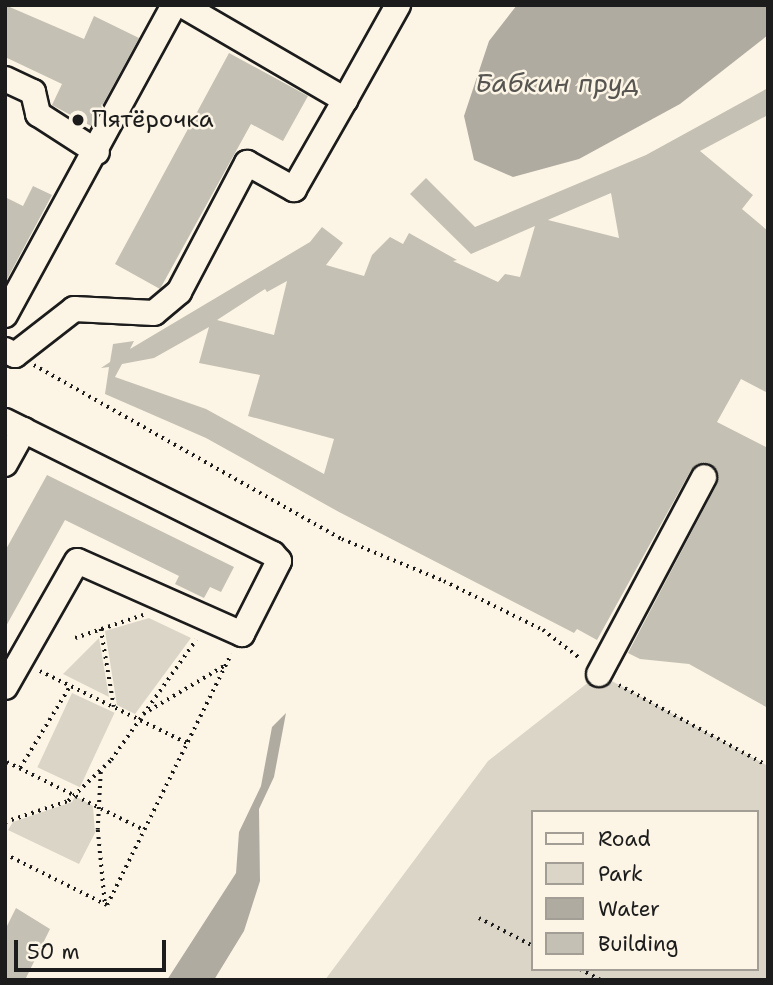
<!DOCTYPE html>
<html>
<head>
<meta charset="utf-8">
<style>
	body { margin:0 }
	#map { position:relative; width:773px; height:985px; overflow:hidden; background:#fcf5e5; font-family:"Shantell Sans",sans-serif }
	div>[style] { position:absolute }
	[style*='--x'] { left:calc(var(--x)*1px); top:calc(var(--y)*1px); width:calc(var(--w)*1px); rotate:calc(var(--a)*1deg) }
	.green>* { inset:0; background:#dbd5c8; transform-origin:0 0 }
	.water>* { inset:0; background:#b0aba1 }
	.building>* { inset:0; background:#c4c0b3 }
	.path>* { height:3.5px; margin-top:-1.75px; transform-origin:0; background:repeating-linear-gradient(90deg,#1c1c1c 0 2px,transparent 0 7px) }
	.roads { filter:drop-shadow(2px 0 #1c1c1c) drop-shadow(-2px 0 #1c1c1c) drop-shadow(0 2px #1c1c1c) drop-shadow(0 -2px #1c1c1c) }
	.minor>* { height:24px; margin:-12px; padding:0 12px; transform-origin:12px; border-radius:12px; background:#fcf5e5 }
	.dots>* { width:19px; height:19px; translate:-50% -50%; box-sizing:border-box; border:4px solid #fcf5e5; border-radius:50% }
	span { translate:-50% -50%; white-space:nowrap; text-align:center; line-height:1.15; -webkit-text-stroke:5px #fcf5e5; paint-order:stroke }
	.poi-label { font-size:24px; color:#1c1c1c }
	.left { translate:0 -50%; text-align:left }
	.water-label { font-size:26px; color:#575551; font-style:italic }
	.frame { position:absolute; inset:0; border:7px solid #1c1c1c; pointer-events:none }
	.legend { position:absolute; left:531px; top:810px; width:228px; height:161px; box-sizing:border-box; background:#fcf5e5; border:2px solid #a29e95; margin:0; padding:9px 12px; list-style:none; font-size:21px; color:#1c1c1c }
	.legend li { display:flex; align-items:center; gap:14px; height:35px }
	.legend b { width:35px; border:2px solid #a29e95 }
	.scale { position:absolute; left:14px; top:940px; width:152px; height:32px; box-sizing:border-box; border:4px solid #1c1c1c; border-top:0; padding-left:9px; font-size:21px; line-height:24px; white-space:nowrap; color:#1c1c1c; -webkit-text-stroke:5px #fcf5e5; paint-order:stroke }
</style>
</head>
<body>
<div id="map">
	<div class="green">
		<i style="clip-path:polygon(149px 618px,191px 638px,135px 714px,117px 705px,105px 631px)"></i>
		<i style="clip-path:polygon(99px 638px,109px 697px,63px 674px)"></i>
		<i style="clip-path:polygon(evenodd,599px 674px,768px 766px,768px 980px,325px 980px,488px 761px,599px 674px,533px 812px,757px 812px,757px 969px,533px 969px,533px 812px)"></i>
		<i style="left:72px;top:693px;width:47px;height:82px;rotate:25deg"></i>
		<i style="clip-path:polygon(75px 796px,93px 806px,95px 833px,79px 864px,8px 830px,13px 822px,72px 802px)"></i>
	</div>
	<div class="water">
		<i style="clip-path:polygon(517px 5px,768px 5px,768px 35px,680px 104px,579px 159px,513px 177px,474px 160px,464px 116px,489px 41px)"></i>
		<i style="clip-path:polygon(286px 713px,274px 777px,259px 809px,260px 881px,244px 931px,214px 980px,167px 980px,236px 873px,239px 832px,261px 786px,272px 727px)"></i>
	</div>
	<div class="building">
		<i style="clip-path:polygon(5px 5px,84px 39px,94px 16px,139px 38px,91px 126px,52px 105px,62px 84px,5px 57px)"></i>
		<i style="clip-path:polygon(229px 53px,308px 96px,283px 141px,251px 124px,160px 289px,115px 264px)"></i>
		<i style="clip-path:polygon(evenodd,768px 88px,768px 115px,700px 151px,753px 195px,742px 209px,768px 231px,768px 393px,741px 379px,717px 422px,768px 448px,768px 708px,689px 664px,640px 659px,628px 653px,717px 484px,717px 470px,710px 464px,697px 464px,691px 470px,597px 640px,577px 629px,574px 633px,339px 512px,206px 438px,105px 394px,109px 367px,101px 368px,110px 362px,113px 344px,134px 341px,130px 349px,310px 242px,322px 227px,343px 243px,326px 265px,364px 276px,372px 255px,390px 237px,403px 244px,409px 233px,457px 260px,453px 261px,498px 282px,505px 274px,520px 277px,535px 226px,471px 254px,410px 194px,426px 178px,475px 227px,646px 155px,768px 88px,611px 193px,619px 238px,548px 220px,550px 219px,611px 193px,768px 88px,287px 281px,274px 335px,217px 320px,265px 289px,267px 292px,287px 281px,768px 88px,209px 327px,199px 363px,260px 375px,248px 416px,334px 439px,324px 474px,206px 409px,115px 377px,122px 364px,154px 358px,209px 327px)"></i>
		<i style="clip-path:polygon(33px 186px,52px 195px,5px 283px,5px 197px,23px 206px)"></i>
		<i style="clip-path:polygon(47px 475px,234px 567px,221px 592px,210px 587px,204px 598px,175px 584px,179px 576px,65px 520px,5px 628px,5px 551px)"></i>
		<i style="clip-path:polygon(16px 908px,50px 929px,25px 980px,5px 980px,5px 930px)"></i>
	</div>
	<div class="path">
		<i style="--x:34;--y:365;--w:354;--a:29.5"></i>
		<i style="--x:342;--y:539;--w:110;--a:22.4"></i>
		<i style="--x:444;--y:581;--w:110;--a:26.3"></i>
		<i style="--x:543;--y:630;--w:48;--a:37.3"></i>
		<i style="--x:101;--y:629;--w:79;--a:80.5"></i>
		<i style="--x:75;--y:638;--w:72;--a:-18.7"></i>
		<i style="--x:40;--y:671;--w:164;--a:26.1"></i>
		<i style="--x:619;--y:685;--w:170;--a:28.5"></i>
		<i style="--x:143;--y:714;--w:94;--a:-30.7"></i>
		<i style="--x:7;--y:762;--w:153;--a:26.4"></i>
		<i style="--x:20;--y:768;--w:96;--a:-58.6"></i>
		<i style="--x:101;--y:772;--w:58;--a:93"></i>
		<i style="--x:98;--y:830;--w:73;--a:84.5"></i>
		<i style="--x:5;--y:822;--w:66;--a:-18.4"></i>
		<i style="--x:68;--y:801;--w:59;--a:-43.6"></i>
		<i style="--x:111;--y:760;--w:147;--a:-54.7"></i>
		<i style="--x:5;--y:854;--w:114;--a:26.6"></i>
		<i style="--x:107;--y:905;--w:280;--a:-63.7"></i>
		<i style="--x:479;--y:918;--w:61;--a:27.4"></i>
		<i style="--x:580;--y:969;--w:24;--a:28"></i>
	</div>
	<div class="roads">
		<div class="minor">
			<i style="--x:182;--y:5;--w:189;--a:30.2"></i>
			<i style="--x:345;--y:100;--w:109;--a:-60.8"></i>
			<i style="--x:5;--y:79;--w:31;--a:25"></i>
			<i style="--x:33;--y:92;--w:23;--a:77"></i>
			<i style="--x:38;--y:114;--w:70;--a:32.8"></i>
			<i style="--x:5;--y:315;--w:353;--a:-61.4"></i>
			<i style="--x:5;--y:350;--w:11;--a:27"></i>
			<i style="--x:15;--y:355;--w:75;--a:-37.9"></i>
			<i style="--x:74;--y:309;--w:80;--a:2.9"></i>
			<i style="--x:154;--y:313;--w:33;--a:-40"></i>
			<i style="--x:179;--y:292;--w:146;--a:-62.2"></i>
			<i style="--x:247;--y:163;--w:54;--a:29"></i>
			<i style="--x:294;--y:189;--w:103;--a:-60.2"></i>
			<i style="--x:5;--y:421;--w:299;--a:26.4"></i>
			<i style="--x:273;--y:554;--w:9;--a:49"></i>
			<i style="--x:279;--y:561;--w:82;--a:116.9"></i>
			<i style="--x:242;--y:634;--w:180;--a:-156.1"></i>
			<i style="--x:77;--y:561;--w:145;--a:119.7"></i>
			<i style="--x:5;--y:464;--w:39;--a:-61"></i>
			<i style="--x:599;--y:674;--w:223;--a:-61.9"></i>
		</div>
	</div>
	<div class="dots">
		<i style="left:78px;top:120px;background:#1c1c1c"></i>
	</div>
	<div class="poi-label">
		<span class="left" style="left:92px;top:120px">Пятёрочка</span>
	</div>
	<div class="water-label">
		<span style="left:557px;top:83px">Бабкин пруд</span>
	</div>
	<div class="frame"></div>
	<ul class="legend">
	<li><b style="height:9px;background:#fcf5e5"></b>Road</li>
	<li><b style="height:19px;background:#dbd5c8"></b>Park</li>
	<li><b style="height:19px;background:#b0aba1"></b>Water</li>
	<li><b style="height:19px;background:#c4c0b3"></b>Building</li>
	</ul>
	<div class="scale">50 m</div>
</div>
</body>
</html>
